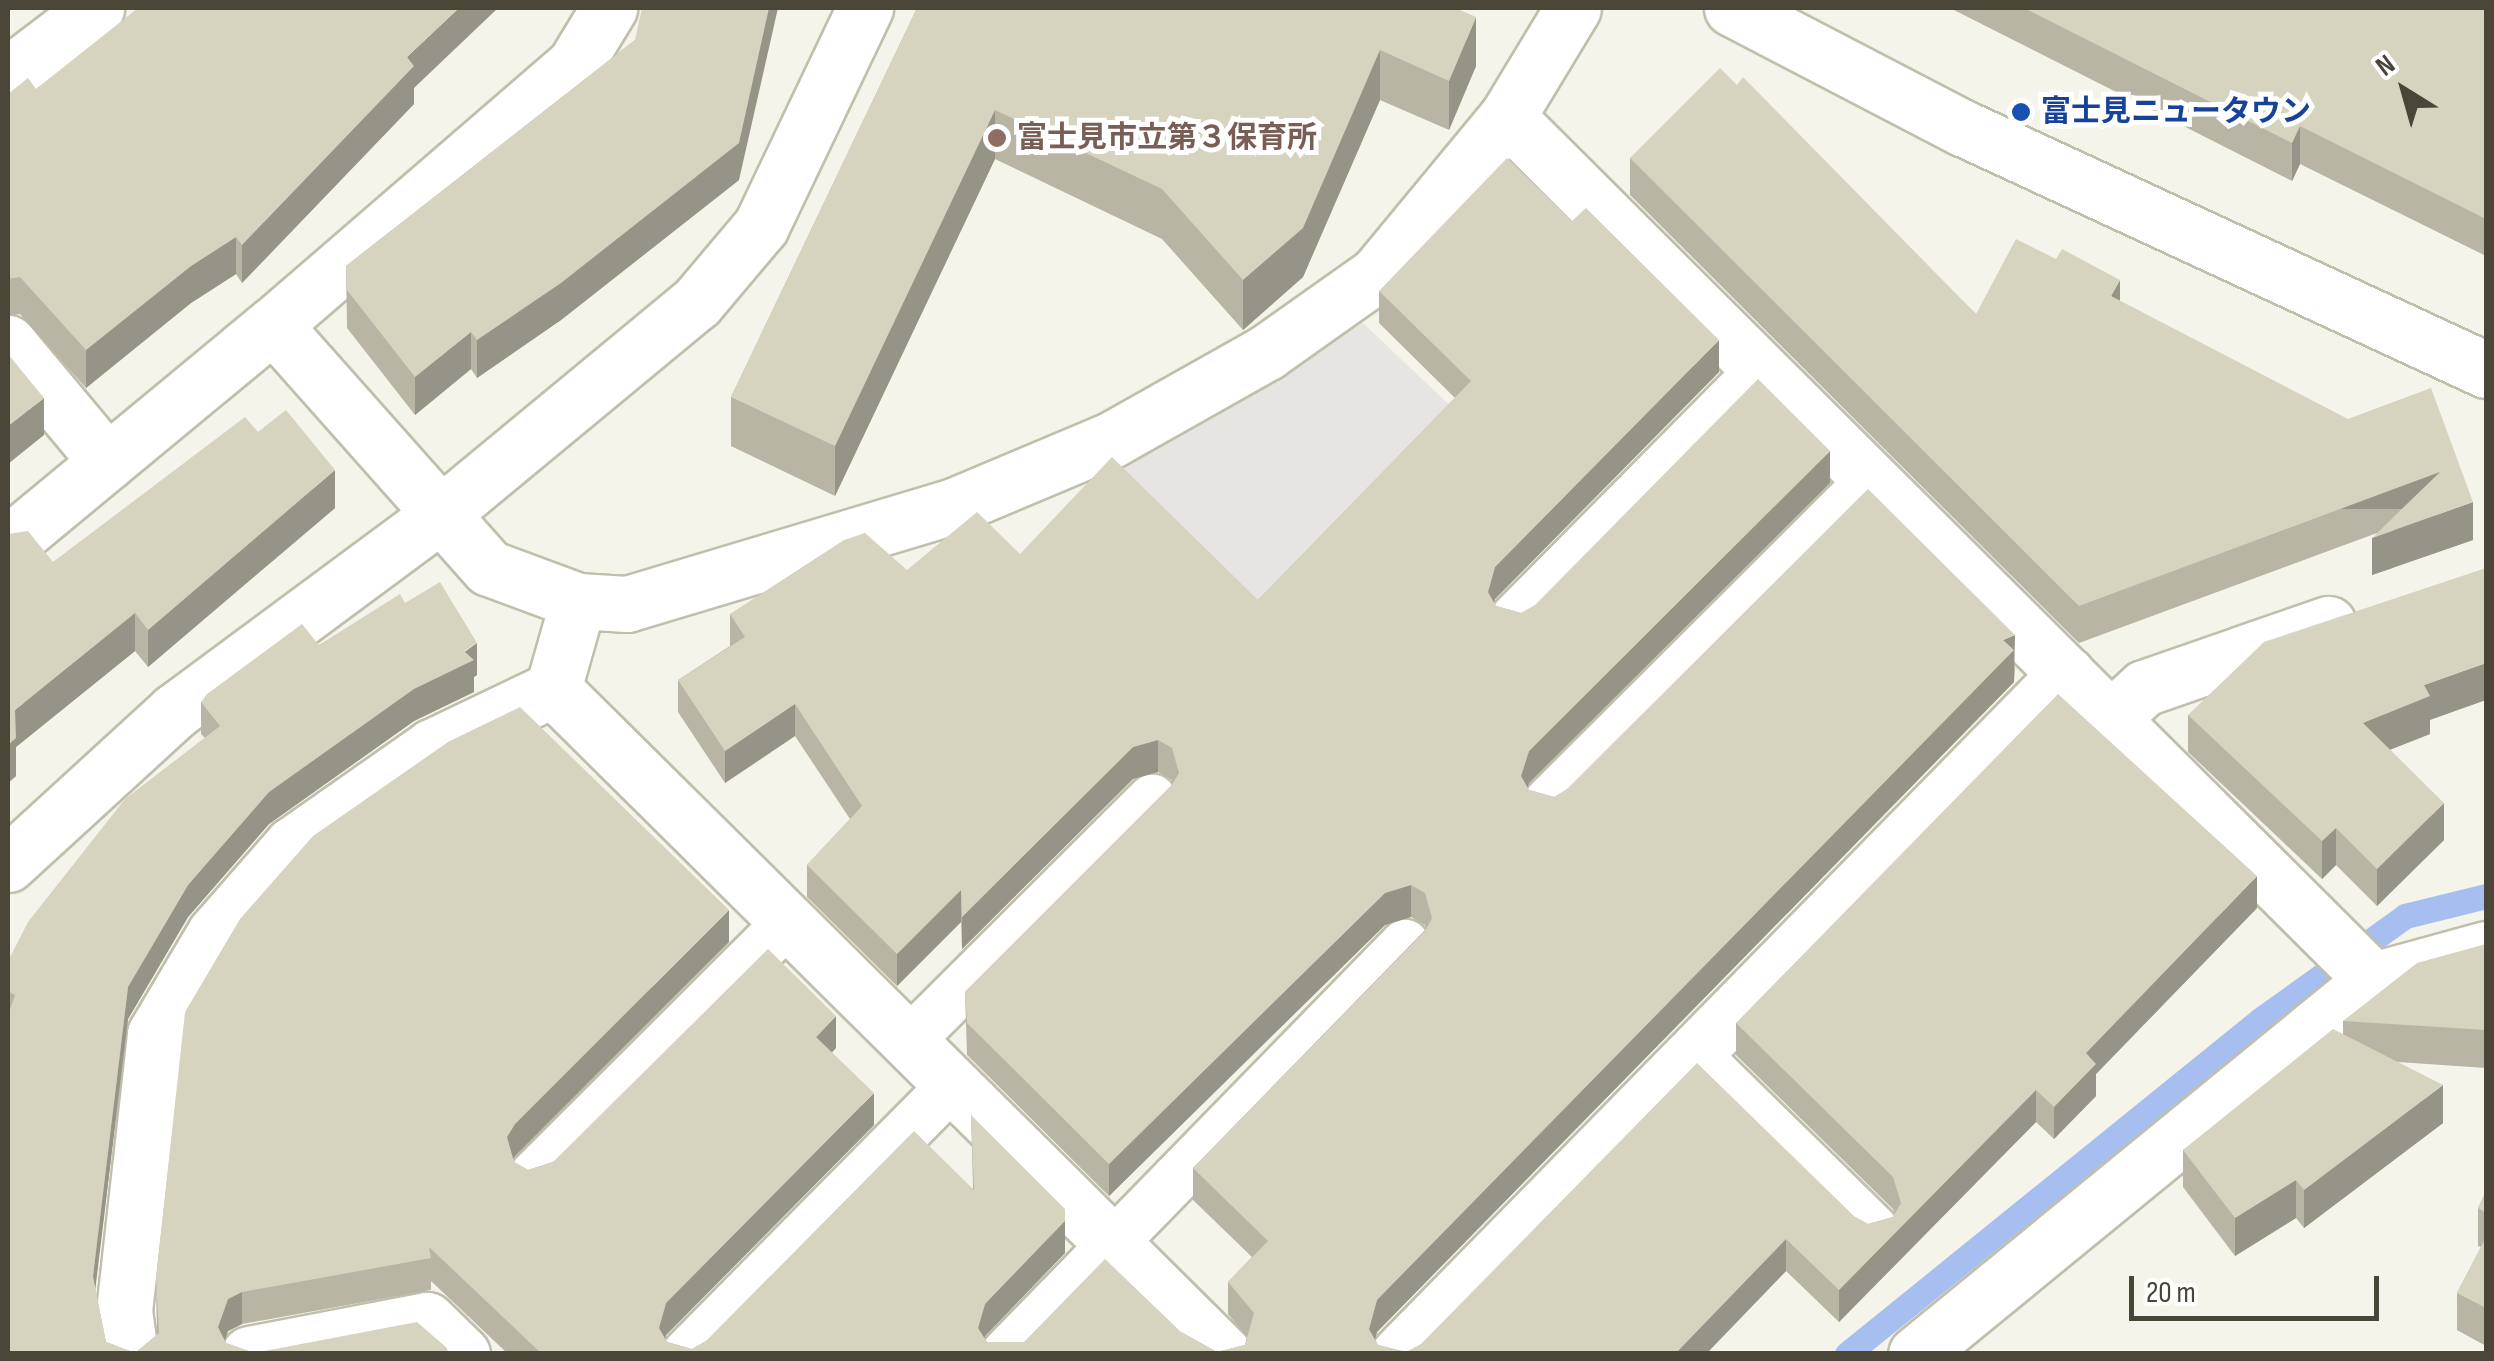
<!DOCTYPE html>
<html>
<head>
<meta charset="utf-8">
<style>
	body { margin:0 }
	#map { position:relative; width:2494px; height:1361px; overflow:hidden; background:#f5f4ea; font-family:"Sofia Sans Condensed","Noto Sans JP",sans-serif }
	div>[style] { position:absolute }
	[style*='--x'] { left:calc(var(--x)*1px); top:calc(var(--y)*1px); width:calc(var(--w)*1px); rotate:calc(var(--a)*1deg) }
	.parking>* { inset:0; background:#e6e5e1 }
	.stream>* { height:25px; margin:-12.5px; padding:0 12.5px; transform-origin:12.5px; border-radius:12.5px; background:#a7bff0 }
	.roads { filter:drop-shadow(2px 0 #c0bfac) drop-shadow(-2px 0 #c0bfac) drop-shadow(0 2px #c0bfac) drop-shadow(0 -2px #c0bfac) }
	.service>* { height:48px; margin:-24px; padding:0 24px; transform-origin:24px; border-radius:24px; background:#fff }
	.minor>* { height:55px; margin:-27.5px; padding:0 27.5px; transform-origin:27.5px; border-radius:27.5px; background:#fff }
	.tertiary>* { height:55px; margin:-27.5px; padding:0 27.5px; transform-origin:27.5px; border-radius:27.5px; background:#fff }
	.wall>* { inset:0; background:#b8b5a4 }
	.shaded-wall>* { inset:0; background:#969486; transform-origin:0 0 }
	.building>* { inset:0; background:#d6d3bf }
	.dots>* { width:28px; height:28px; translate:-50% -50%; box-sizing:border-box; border:5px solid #fff; border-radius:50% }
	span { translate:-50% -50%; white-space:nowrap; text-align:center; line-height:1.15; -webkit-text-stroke:10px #fff; paint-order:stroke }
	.transit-label { font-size:30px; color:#164399; font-weight:700 }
	.left { translate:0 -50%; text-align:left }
	.education-label { font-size:30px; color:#785e54; font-weight:700 }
	.frame { position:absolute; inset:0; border:10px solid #494638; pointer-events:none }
	.north { position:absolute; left:2354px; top:40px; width:100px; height:100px; -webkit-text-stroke:8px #fff; paint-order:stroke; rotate:323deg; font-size:28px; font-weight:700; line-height:40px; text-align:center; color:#494638 }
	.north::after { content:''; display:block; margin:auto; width:35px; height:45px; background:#494638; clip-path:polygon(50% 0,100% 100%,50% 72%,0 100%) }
	.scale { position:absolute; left:2129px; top:1276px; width:250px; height:45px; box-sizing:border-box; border:5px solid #494638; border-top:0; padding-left:12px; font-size:30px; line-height:35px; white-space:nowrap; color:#494638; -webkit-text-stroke:8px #fff; paint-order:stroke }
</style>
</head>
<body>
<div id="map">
	<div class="parking">
		<i style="clip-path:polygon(1363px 323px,1460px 415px,1259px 618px,1104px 472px)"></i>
	</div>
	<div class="stream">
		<i style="--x:1847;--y:1354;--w:531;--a:-38.96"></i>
		<i style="--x:2260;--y:1020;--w:178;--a:-35.6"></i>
		<i style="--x:2405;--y:916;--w:83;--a:-13.9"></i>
	</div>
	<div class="roads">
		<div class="service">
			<i style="--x:1515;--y:618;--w:349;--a:-45.3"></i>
			<i style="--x:1548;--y:802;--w:456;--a:-44.9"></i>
			<i style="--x:910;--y:1040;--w:342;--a:-44.9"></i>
			<i style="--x:1695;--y:1054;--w:250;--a:44.4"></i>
			<i style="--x:534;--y:1175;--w:361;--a:-44.9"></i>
			<i style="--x:686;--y:1354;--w:380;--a:-45.3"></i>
			<i style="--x:1005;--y:1354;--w:573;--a:-45.71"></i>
		</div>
		<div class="minor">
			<i style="--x:8;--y:75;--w:111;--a:-37.3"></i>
			<i style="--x:1507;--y:117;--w:1223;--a:44.9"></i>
			<i style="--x:273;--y:325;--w:399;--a:-40.8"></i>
			<i style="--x:575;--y:64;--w:66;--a:-58.7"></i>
			<i style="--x:8;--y:343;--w:155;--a:50.2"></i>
			<i style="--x:8;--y:544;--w:344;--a:-39.6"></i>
			<i style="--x:273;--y:325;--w:325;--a:48.4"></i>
			<i style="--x:489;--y:568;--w:95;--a:20.3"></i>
			<i style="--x:578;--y:601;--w:49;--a:3.5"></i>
			<i style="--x:627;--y:604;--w:341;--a:-16.7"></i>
			<i style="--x:954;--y:506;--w:170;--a:-22.8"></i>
			<i style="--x:1111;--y:440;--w:179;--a:-29.4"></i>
			<i style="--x:1267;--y:352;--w:135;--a:-35.3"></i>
			<i style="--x:1377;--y:274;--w:204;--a:-50.4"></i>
			<i style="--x:1507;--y:117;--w:127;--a:-58.8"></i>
			<i style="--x:553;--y:689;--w:945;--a:44.74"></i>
			<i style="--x:553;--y:689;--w:91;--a:-74.1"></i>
			<i style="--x:2110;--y:719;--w:46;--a:-42.4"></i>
			<i style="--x:2144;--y:688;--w:195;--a:-19.2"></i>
			<i style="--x:130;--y:1354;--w:43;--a:-97.9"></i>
			<i style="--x:124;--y:1311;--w:279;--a:-83.6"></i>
			<i style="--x:155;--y:1034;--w:117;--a:-59.3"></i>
			<i style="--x:215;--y:933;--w:117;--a:-48.8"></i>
			<i style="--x:292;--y:845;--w:171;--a:-35"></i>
			<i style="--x:432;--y:747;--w:134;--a:-25.6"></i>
			<i style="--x:249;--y:1354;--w:181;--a:-10.8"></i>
			<i style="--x:427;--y:1320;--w:49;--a:44.2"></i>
			<i style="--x:1399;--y:1354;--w:953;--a:-45.55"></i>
			<i style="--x:1916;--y:1354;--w:591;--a:-39.3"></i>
			<i style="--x:2373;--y:980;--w:117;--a:-15.3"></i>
		</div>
		<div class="tertiary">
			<i style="--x:1732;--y:8;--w:260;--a:27.5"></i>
			<i style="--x:1963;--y:128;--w:576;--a:24.83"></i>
			<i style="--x:8;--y:864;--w:226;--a:-42.5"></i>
			<i style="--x:175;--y:711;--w:326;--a:-36.5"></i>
			<i style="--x:437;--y:517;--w:337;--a:-39.6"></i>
			<i style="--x:697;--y:302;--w:99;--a:-49.9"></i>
			<i style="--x:761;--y:226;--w:242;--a:-64.5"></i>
		</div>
	</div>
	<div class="wall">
		<i style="clip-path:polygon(917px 8px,1455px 8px,1476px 66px,1449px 130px,1380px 100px,1303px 277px,1243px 330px,1162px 239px,995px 159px,835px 496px,731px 446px,731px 397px)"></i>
		<i style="clip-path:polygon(1950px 8px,2486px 8px,2486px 256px,2300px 164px,2292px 181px)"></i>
		<i style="clip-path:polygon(635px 40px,739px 180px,561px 320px,477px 378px,471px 369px,415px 415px,347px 328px,346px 266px)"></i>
		<i style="clip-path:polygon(1737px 85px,1976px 314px,2120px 301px,2473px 540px,2372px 575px,2377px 533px,2079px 643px,1630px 195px,1630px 158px)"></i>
		<i style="clip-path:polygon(414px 88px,414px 104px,242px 283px,236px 274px,191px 303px,86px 388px,20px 314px,8px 316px,8px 94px,36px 89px)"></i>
		<i style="clip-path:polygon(1379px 291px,1719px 372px,1495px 599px,1494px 603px,1496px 606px,1521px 613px,1830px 483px,1529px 783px,1527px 787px,1529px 790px,1554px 797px,2015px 667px,2014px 682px,1377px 1332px,1375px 1339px,1378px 1345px,1406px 1352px,1855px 1217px,1868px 1224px,1893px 1217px,1895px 1214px,1893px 1209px,1736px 1055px,1736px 1023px,2257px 908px,2096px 1074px,2096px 1096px,2054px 1139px,2036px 1122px,1839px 1322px,1786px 1271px,1706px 1354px,508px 1354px,431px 1281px,431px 1290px,242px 1324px,228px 1331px,225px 1340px,226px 1343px,254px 1353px,448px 1354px,8px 1354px,8px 961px,205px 738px,201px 734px,201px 702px,405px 603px,477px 675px,474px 677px,474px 692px,414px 721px,269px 824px,188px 917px,128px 1019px,95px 1288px,106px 1342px,135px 1353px,157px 1335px,156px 1279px,729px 942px,513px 1158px,514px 1162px,528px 1170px,553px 1162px,836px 1048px,832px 1052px,874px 1125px,666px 1335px,665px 1339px,667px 1342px,692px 1349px,973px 1188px,971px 1115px,1065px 1253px,985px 1336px,984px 1338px,987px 1342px,1024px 1342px,1181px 1332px,1217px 1352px,1245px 1345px,1247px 1337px,1228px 1314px,1228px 1282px,1252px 1257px,1193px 1200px,1193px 1168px,1426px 929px,1425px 925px,1411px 917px,1385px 925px,1109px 1196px,967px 1055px,965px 992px,1171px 786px,1172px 780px,1158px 772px,1133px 779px,962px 949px,961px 922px,897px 986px,807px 897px,807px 865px,850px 819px,795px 736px,725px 783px,678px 712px,678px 680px,730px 646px,730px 614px,907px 570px,1020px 554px,1258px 600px,1455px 398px,1379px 323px)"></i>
		<i style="clip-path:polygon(258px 432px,335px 508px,148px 667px,135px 651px,16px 747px,16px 776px,8px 783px,53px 562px)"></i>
		<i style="clip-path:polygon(2188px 715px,2430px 720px,2430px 734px,2390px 750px,2444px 840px,2377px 906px,2336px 865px,2322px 879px,2188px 752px)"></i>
		<i style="clip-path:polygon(2486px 944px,2486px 1068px,2398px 1062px,2443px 1123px,2304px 1228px,2296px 1218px,2235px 1256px,2183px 1187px,2183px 1150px,2343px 1034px,2343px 1021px)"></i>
		<i style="clip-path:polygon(2486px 1191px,2486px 1346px,2457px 1330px,2457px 1293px,2481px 1247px,2478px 1246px,2478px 1208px)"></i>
	</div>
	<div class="shaded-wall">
		<i style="clip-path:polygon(459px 8px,498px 8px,414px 88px,414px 104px,242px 283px,242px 245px,407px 57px)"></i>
		<i style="clip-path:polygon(769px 8px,778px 8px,739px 180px,561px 320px,477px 378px,477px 340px)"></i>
		<i style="clip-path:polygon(1476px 17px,1476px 66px,1449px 130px,1449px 81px)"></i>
		<i style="clip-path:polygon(1380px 50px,1380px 100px,1303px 277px,1243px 330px,1243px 280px)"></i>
		<i style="clip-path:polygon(995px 110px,995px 159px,835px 496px,835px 446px)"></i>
		<i style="clip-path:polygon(2300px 126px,2300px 164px,2292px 181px,2292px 143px)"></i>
		<i style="clip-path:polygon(236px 237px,236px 274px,191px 303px,86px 388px,86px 350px,191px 266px)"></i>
		<i style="clip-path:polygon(2120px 280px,2120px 317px,2111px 296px)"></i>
		<i style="clip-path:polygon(471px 332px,471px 369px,415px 415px,415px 377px)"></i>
		<i style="clip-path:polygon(1719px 340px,1719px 372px,1495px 599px,1488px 624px,1488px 592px,1495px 567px)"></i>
		<i style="clip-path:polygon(44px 398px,44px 435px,8px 464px,8px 426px)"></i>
		<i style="clip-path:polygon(1830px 451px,1830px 483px,1529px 783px,1521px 808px,1521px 776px,1529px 751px)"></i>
		<i style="clip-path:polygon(335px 470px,335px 508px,148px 667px,148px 630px)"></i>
		<i style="left:2440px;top:472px;width:37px;height:385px;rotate:90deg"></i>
		<i style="clip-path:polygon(2473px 502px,2473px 540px,2372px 575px,2372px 538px)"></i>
		<i style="clip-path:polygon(135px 613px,135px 651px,16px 747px,16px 776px,8px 783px,8px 745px,15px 710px)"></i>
		<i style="clip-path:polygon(2015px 635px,2014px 682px,1377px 1332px,1371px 1354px,1369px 1329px,1377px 1300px,2003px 640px)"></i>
		<i style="clip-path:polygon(477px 643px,477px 675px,474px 677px,474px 692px,414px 721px,269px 824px,188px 917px,128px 1019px,93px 1308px,93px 1276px,128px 987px,188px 885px,269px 792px)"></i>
		<i style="clip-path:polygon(2486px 663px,2486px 700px,2430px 720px,2430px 734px,2363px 760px,2363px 723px,2424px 685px)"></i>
		<i style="clip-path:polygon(795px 704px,795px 736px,725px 783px,725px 751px)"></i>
		<i style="clip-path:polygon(1158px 740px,1158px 772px,1133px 779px,962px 949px,962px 917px,1133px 747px)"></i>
		<i style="clip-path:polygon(2444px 803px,2444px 840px,2377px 906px,2377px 869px)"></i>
		<i style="clip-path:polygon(2336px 828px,2336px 865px,2322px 879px,2322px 841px)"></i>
		<i style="clip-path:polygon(2257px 876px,2257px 908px,2096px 1074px,2096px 1096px,2054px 1139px,2054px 1107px,2086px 1053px)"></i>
		<i style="clip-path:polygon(1411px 885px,1411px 917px,1385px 925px,1109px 1196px,1109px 1164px,1385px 893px)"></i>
		<i style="clip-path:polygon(961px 890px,961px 922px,897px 986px,897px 954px)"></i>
		<i style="clip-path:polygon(729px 910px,729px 942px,515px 1156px,507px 1169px,507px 1137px,515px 1124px)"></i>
		<i style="clip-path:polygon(836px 1016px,836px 1048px,816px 1069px,816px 1037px)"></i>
		<i style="clip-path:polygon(2443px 1085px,2443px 1123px,2304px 1228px,2304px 1190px)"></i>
		<i style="clip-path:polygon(2036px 1090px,2036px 1122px,1839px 1322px,1839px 1290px)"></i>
		<i style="clip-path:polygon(874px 1093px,874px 1125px,666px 1335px,661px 1354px,659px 1328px,666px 1303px)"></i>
		<i style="clip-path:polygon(2296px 1180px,2296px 1218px,2235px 1256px,2235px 1218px)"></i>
		<i style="clip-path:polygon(1065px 1209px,1065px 1253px,985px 1336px,980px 1354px,978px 1328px,985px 1304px)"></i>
		<i style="clip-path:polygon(1786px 1239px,1786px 1271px,1706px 1354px,1675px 1354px)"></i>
		<i style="clip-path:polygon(242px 1292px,242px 1324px,228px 1331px,220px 1354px,218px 1327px,228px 1299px)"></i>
	</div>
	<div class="building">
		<i style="clip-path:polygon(138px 8px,459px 8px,407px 57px,414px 66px,242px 245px,236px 237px,191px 266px,86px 350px,20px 277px,8px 279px,8px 94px,28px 78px,36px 89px)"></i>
		<i style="clip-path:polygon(642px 8px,769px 8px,739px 143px,561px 283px,477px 340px,471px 332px,415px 377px,347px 290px,346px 266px,635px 40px)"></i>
		<i style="clip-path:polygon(917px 8px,1455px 8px,1476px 17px,1449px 81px,1380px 50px,1303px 228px,1243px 280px,1162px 189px,995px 110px,835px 446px,731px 397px)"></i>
		<i style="clip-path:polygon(2024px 8px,2486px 8px,2486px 219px,2300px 126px,2292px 143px)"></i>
		<i style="clip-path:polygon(1720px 68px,1737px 85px,1743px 77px,1976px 314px,2016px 239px,2056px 259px,2062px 249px,2120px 280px,2111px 296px,2348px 419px,2431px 388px,2473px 502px,2372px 538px,2440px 472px,2079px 606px,1630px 158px)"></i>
		<i style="clip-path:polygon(1507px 158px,1572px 221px,1586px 208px,1719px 340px,1495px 567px,1488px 592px,1496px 606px,1521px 613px,1535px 605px,1758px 379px,1830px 451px,1529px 751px,1521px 776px,1529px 790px,1554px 797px,1567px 789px,1868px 489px,2015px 635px,2003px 640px,2014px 650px,1377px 1300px,1369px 1329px,1378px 1345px,1406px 1352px,1421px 1344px,1697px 1063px,1855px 1217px,1868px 1224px,1893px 1217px,1901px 1203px,1893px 1177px,1736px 1023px,2058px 694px,2257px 876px,2086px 1053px,2096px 1064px,2054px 1107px,2036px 1090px,1839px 1290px,1786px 1239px,1675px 1354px,542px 1354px,429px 1247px,431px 1258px,242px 1292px,228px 1299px,218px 1327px,226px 1343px,254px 1353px,417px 1322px,447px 1348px,448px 1354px,8px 1354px,8px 1015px,15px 995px,8px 991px,8px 961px,28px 922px,125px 799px,220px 726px,201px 702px,207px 694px,302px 624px,319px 645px,400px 594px,405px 603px,440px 582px,477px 643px,464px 651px,474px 660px,414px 689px,269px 792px,188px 885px,128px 987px,93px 1276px,106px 1342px,135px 1353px,159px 1333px,156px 1279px,185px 1012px,240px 919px,313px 836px,448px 742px,520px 707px,729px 910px,515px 1124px,507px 1137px,514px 1162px,528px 1170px,553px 1162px,768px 949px,836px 1016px,816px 1037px,874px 1093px,666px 1303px,659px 1328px,667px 1342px,692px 1349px,706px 1341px,914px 1131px,974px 1190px,971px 1115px,1065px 1209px,1065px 1221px,985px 1304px,978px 1328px,987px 1342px,1024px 1342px,1105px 1259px,1181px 1332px,1217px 1352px,1245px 1345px,1254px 1313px,1228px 1282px,1268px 1241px,1193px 1168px,1425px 931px,1432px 918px,1425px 893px,1411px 885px,1385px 893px,1109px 1164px,967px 1023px,965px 992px,1171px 786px,1179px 773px,1172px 748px,1158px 740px,1133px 747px,962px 917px,961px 890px,897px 954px,807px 865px,862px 806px,795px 704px,725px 751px,678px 680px,745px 637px,730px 614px,844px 540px,865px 533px,907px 570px,977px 512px,1020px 554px,1112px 457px,1258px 600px,1471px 381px,1379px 291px)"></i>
		<i style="clip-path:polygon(8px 354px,44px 398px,8px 426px)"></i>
		<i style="clip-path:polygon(286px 410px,335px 470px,148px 630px,135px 613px,15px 710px,16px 738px,8px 745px,8px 534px,28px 531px,53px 562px,245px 417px,258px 432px)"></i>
		<i style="clip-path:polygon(2486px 568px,2486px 663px,2424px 685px,2430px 696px,2363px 723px,2444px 803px,2377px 869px,2336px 828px,2322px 841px,2188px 715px,2264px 642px)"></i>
		<i style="clip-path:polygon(2486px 944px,2486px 1030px,2343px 1021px,2417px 963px)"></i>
		<i style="clip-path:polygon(2333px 1029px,2443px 1085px,2304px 1190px,2296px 1180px,2235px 1218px,2183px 1150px)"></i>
		<i style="clip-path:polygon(2486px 1191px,2486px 1213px,2478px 1208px)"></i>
		<i style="clip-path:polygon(2486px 1237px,2486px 1308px,2457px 1293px)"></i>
	</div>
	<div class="dots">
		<i style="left:2021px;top:112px;background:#1a4fb4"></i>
		<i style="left:997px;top:138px;background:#8d6e63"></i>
	</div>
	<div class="transit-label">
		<span class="left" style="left:2041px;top:112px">富士見ニュータウン</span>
	</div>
	<div class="education-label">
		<span class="left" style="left:1017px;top:138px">富士見市立第３保育所</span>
	</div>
	<div class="frame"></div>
	<div class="north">N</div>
	<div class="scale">20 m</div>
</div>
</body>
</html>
